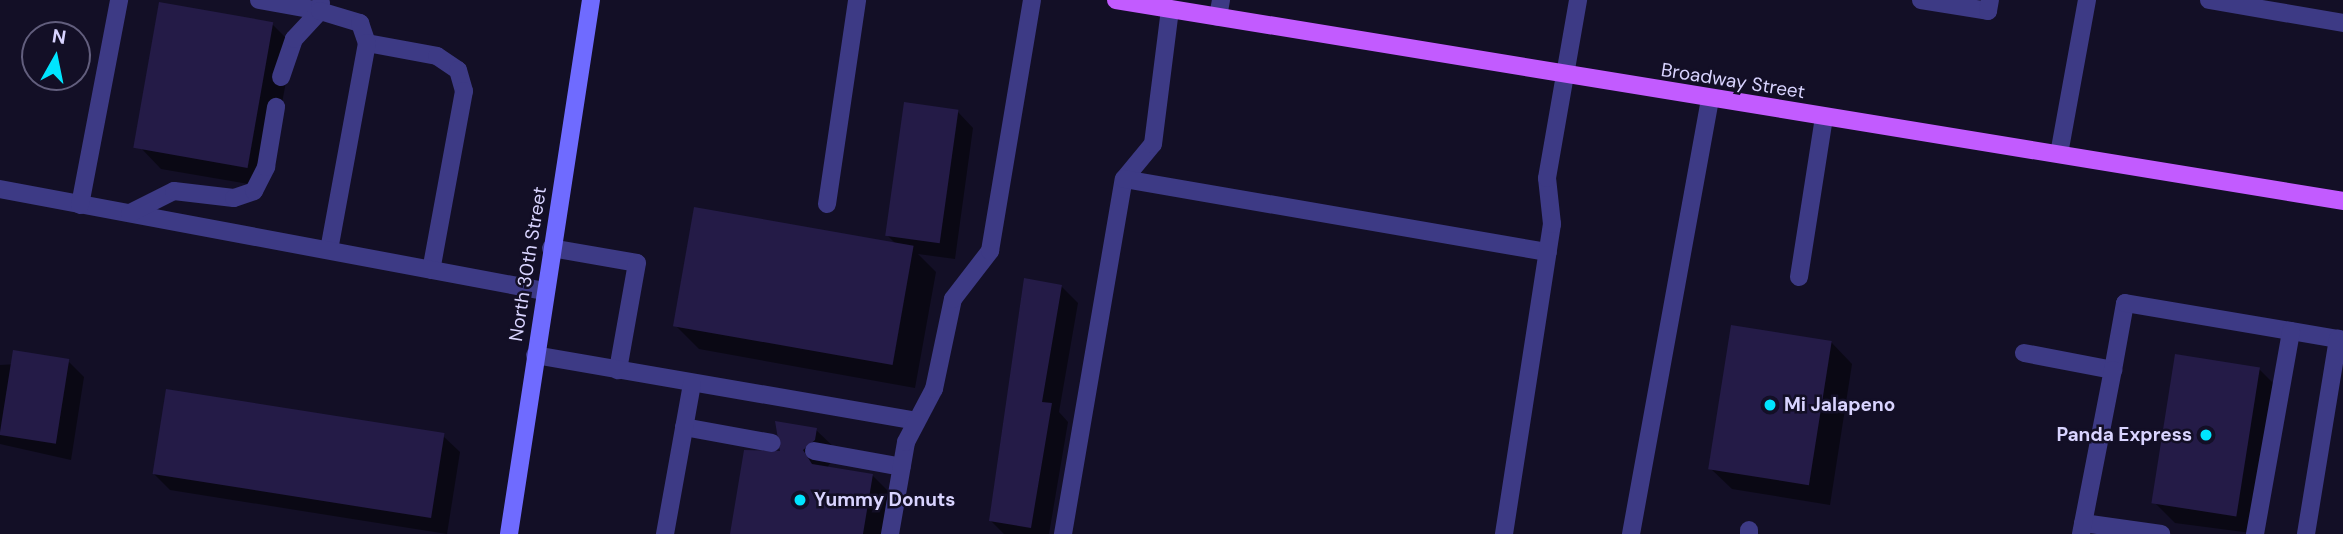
<!DOCTYPE html>
<html>
<head>
<meta charset="utf-8">
<style>
	body { margin:0 }
	#map { position:relative; width:2343px; height:534px; overflow:hidden; background:#130f26; font-family:"DM Sans",sans-serif }
	div>[style] { position:absolute }
	[style*='--x'] { left:calc(var(--x)*1px); top:calc(var(--y)*1px); width:calc(var(--w)*1px); rotate:calc(var(--a)*1deg) }
	.shadow>* { inset:0; background:#0007 }
	.building>* { inset:0; background:#241b47; transform-origin:0 0 }
	.lane>* { height:18px; margin:-9px; padding:0 9px; transform-origin:9px; border-radius:9px; background:#3d3a85 }
	.secondary>* { height:18px; margin:-9px; padding:0 9px; transform-origin:9px; border-radius:9px; background:#6f6bff }
	.primary>* { height:18px; margin:-9px; padding:0 9px; transform-origin:9px; border-radius:9px; background:#c25bff }
	.dots>* { width:19px; height:19px; translate:-50% -50%; box-sizing:border-box; border:4px solid #130f26; border-radius:50% }
	span { translate:-50% -50%; white-space:nowrap; text-align:center; line-height:1.15; -webkit-text-stroke:5px #130f26; paint-order:stroke }
	.street-label { font-size:19px; color:#d9d4ff }
	.poi-label { font-size:19px; color:#d9d4ff; font-weight:700 }
	.left { translate:0 -50%; text-align:left }
	.right { translate:-100% -50%; text-align:right }
	.north { position:absolute; left:21px; top:21px; width:70px; height:70px; box-sizing:border-box; background:#130f26; border:2px solid #625e7d; border-radius:50%; rotate:9deg; font-size:19px; font-weight:700; line-height:28px; text-align:center; color:#d9d4ff }
	.north::after { content:''; display:block; margin:auto; width:24px; height:32px; background:#00e5ff; clip-path:polygon(50% 0,100% 100%,50% 72%,0 100%) }
</style>
</head>
<body>
<div id="map">
	<div class="shadow">
		<i style="clip-path:polygon(272px 24px,293px 45px,266px 187px,161px 169px,140px 147px)"></i>
		<i style="clip-path:polygon(957px 111px,973px 128px,955px 259px,918px 254px,936px 272px,915px 388px,699px 349px,675px 325px,898px 246px,887px 235px)"></i>
		<i style="clip-path:polygon(1061px 286px,1078px 303px,1059px 412px,1068px 422px,1049px 534px,1004px 534px,990px 520px)"></i>
		<i style="clip-path:polygon(1831px 342px,1852px 364px,1830px 505px,1732px 489px,1710px 468px)"></i>
		<i style="clip-path:polygon(68px 361px,84px 377px,71px 460px,0 444px,0 365px)"></i>
		<i style="clip-path:polygon(2259px 369px,2280px 390px,2259px 534px,2175px 523px,2154px 502px)"></i>
		<i style="clip-path:polygon(816px 430px,838px 451px,827px 468px,872px 475px,893px 496px,887px 534px,735px 534px,782px 453px)"></i>
		<i style="clip-path:polygon(443px 436px,460px 452px,447px 534px,170px 490px,153px 473px)"></i>
	</div>
	<div class="building">
		<i style="left:159px;top:2px;width:116px;height:148px;rotate:10deg"></i>
		<i style="left:904px;top:102px;width:55px;height:135px;rotate:8deg"></i>
		<i style="left:694px;top:207px;width:223px;height:121px;rotate:10deg"></i>
		<i style="clip-path:polygon(1024px 278px,1062px 285px,1042px 402px,1052px 403px,1031px 528px,989px 521px)"></i>
		<i style="left:1731px;top:325px;width:102px;height:146px;rotate:9deg"></i>
		<i style="left:13px;top:350px;width:57px;height:86px;rotate:9deg"></i>
		<i style="left:2175px;top:354px;width:86px;height:151px;rotate:9deg"></i>
		<i style="left:166px;top:389px;width:282px;height:86px;rotate:9deg"></i>
		<i style="clip-path:polygon(775px 421px,817px 428px,815px 440px,803px 450px,812px 464px,873px 474px,863px 534px,730px 534px,744px 450px,780px 451px)"></i>
	</div>
	<div class="lane">
		<i style="--x:259;--y:0;--w:62;--a:10.2"></i>
		<i style="--x:320;--y:11;--w:8;--a:-83"></i>
		<i style="--x:1921;--y:0;--w:68;--a:9.3"></i>
		<i style="--x:1988;--y:11;--w:11;--a:-80"></i>
		<i style="--x:2209;--y:0;--w:136;--a:9.7"></i>
		<i style="--x:1218;--y:17;--w:17;--a:-80"></i>
		<i style="--x:367;--y:43;--w:71;--a:10.5"></i>
		<i style="--x:437;--y:56;--w:25;--a:34"></i>
		<i style="--x:458;--y:70;--w:22;--a:74"></i>
		<i style="--x:464;--y:91;--w:182;--a:100.4"></i>
		<i style="--x:281;--y:77;--w:40;--a:-71.1"></i>
		<i style="--x:294;--y:39;--w:38;--a:-47"></i>
		<i style="--x:320;--y:11;--w:42;--a:16.7"></i>
		<i style="--x:360;--y:23;--w:21;--a:71"></i>
		<i style="--x:367;--y:43;--w:210;--a:100.4"></i>
		<i style="--x:2059;--y:154;--w:157;--a:-79.7"></i>
		<i style="--x:1124;--y:179;--w:45;--a:-50.4"></i>
		<i style="--x:1153;--y:144;--w:136;--a:-82.8"></i>
		<i style="--x:0;--y:189;--w:553;--a:10.62"></i>
		<i style="--x:827;--y:204;--w:206;--a:-81.6"></i>
		<i style="--x:80;--y:205;--w:209;--a:-79.2"></i>
		<i style="--x:130;--y:213;--w:49;--a:-26.6"></i>
		<i style="--x:174;--y:191;--w:60;--a:6.7"></i>
		<i style="--x:234;--y:198;--w:21;--a:-19"></i>
		<i style="--x:254;--y:191;--w:27;--a:-63"></i>
		<i style="--x:266;--y:167;--w:61;--a:-80.5"></i>
		<i style="--x:551;--y:248;--w:87;--a:9.9"></i>
		<i style="--x:637;--y:263;--w:109;--a:100.1"></i>
		<i style="--x:1799;--y:277;--w:162;--a:-81.1"></i>
		<i style="--x:2024;--y:353;--w:91;--a:10.8"></i>
		<i style="--x:2113;--y:370;--w:68;--a:-79.8"></i>
		<i style="--x:2125;--y:303;--w:221;--a:9.6"></i>
		<i style="--x:535;--y:355;--w:387;--a:9.8"></i>
		<i style="--x:684;--y:427;--w:89;--a:10.3"></i>
		<i style="--x:814;--y:451;--w:89;--a:10.3"></i>
		<i style="--x:2083;--y:523;--w:79;--a:8"></i>
		<i style="--x:665;--y:534;--w:152;--a:-79.8"></i>
		<i style="--x:890;--y:534;--w:93;--a:-80.1"></i>
		<i style="--x:906;--y:442;--w:60;--a:-62.2"></i>
		<i style="--x:934;--y:389;--w:92;--a:-78.1"></i>
		<i style="--x:953;--y:299;--w:61;--a:-52.4"></i>
		<i style="--x:990;--y:251;--w:254;--a:-80.5"></i>
		<i style="--x:1063;--y:534;--w:360;--a:-80.3"></i>
		<i style="--x:1124;--y:179;--w:430;--a:9.8"></i>
		<i style="--x:1504;--y:534;--w:314;--a:-81.2"></i>
		<i style="--x:1552;--y:224;--w:46;--a:-96.2"></i>
		<i style="--x:1547;--y:178;--w:181;--a:-80.1"></i>
		<i style="--x:1631;--y:534;--w:443;--a:-79.7"></i>
		<i style="--x:1749;--y:534;--w:4;--a:-90"></i>
		<i style="--x:2081;--y:534;--w:167;--a:-79"></i>
		<i style="--x:2255;--y:534;--w:206;--a:-79.9"></i>
		<i style="--x:2306;--y:534;--w:198;--a:-80.7"></i>
	</div>
	<div class="secondary">
		<i style="--x:509;--y:534;--w:540;--a:-81.27"></i>
	</div>
	<div class="primary">
		<i style="--x:1116;--y:0;--w:1243;--a:9.3"></i>
	</div>
	<div class="dots">
		<i style="left:1770px;top:405px;background:#00e5ff"></i>
		<i style="left:2206px;top:435px;background:#00e5ff"></i>
		<i style="left:800px;top:500px;background:#00e5ff"></i>
	</div>
	<div class="street-label">
		<span style="left:1733px;top:81px;rotate:9deg">Broadway Street</span>
		<span style="left:528px;top:264px;rotate:-81deg">North 30th Street</span>
	</div>
	<div class="poi-label">
		<span class="left" style="left:1784px;top:405px">Mi Jalapeno</span>
		<span class="right" style="left:2192px;top:435px">Panda Express</span>
		<span class="left" style="left:814px;top:500px">Yummy Donuts</span>
	</div>
	<div class="north">N</div>
</div>
</body>
</html>
